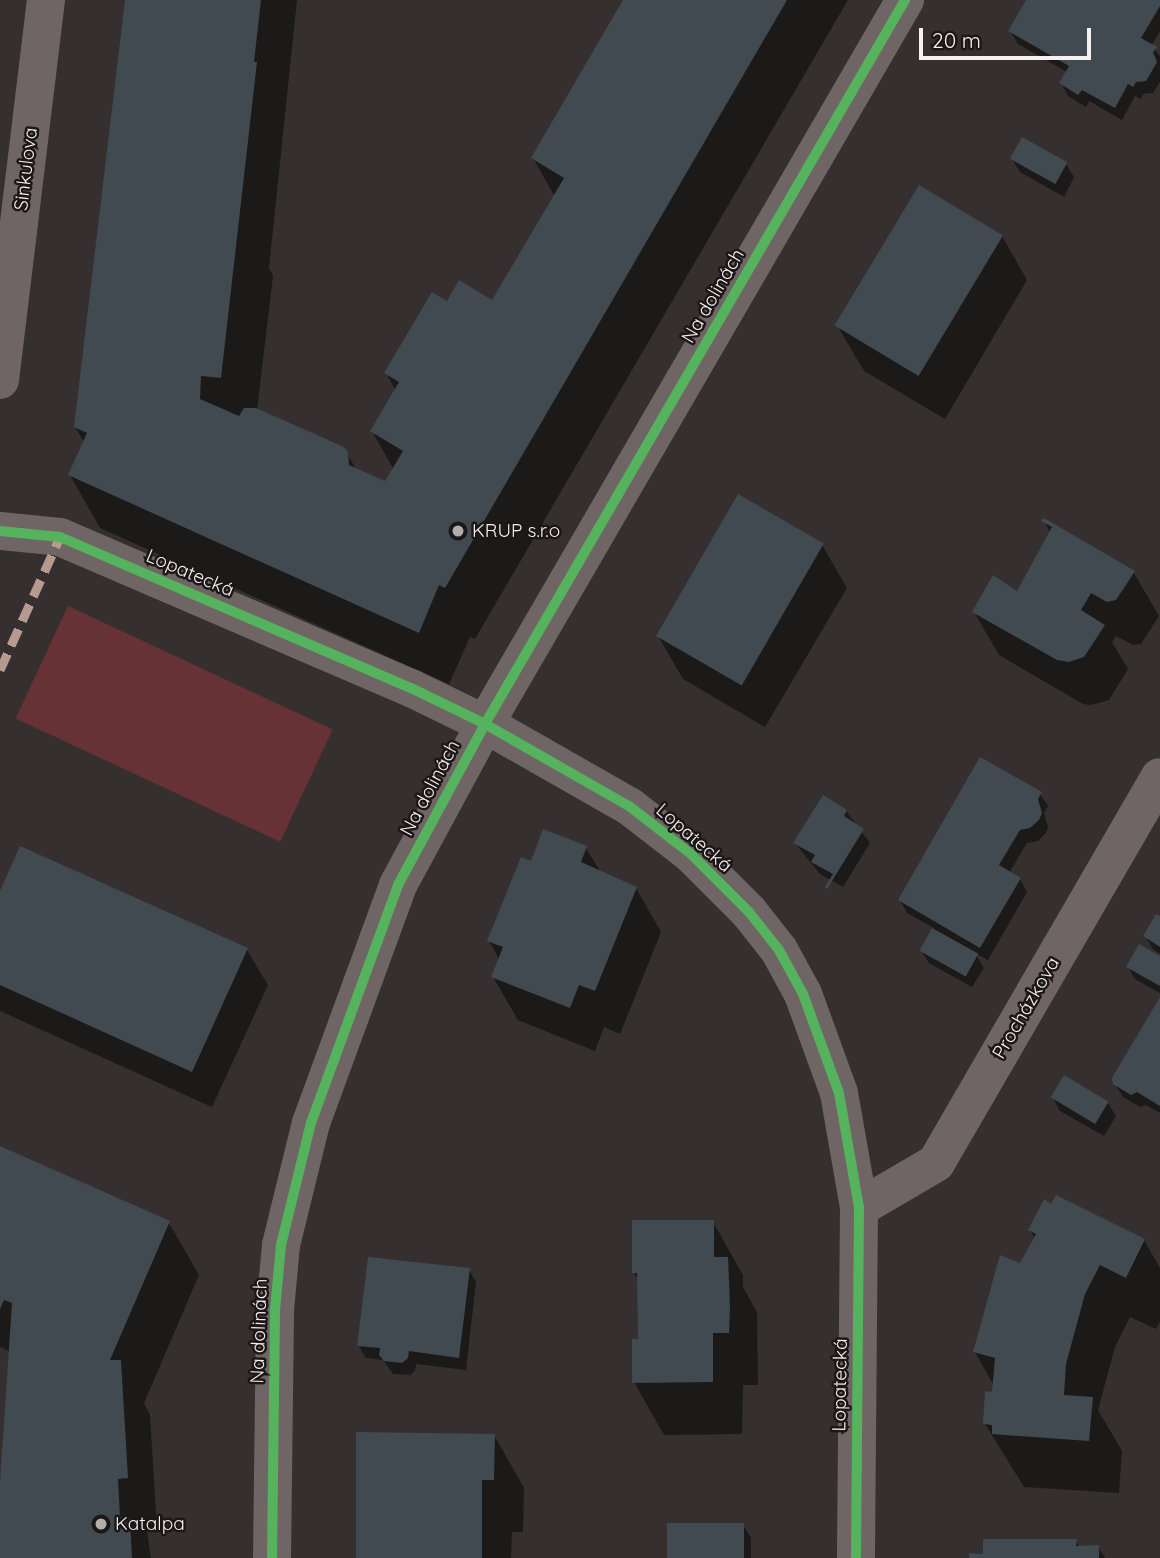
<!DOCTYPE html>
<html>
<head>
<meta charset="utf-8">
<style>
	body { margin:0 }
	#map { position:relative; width:1160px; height:1558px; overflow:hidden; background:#352f2f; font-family:Quicksand,sans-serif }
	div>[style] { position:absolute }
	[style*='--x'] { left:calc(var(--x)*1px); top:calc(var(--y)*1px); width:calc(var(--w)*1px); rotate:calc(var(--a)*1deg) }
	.green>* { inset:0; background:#663236; transform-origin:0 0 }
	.shadow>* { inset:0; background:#0007 }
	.building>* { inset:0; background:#414a51; transform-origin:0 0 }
	.minor>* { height:38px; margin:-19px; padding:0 19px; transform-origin:19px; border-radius:19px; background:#6f6565 }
	.tertiary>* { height:38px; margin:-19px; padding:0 19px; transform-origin:19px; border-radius:19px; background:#6f6565 }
	.quiet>* { height:9px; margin-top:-4.5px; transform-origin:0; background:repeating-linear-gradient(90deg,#b69a8f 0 18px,transparent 0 27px) }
	.cycleway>* { height:10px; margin:-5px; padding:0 5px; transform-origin:5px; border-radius:5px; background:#56b35d }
	.dots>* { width:19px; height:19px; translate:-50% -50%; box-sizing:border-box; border:4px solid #1b1717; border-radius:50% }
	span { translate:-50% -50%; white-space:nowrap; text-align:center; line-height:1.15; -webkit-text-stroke:5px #1b1717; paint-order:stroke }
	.street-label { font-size:19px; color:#f7f0f0 }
	.poi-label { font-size:19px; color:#f7f0f0 }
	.left { translate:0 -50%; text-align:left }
	.scale { position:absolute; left:919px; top:28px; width:172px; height:32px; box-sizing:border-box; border:4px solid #f7f0f0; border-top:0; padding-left:9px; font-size:21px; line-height:24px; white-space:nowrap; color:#f7f0f0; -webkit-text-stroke:5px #1b1717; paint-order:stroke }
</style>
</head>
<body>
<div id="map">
	<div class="green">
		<i style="left:68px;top:606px;width:292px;height:124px;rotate:25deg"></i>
	</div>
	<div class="shadow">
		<i style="clip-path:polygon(127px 0,297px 0,269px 268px,273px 276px,257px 410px,347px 453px,357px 471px,386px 484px,394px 470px,372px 431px,396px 391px,386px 373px,448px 303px,493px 303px,555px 197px,533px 158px,624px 0,848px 0,475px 639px,470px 637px,449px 684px,100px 528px,70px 475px,84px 442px,75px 427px)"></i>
		<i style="clip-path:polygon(1028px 0,1160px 0,1160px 31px,1151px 46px,1160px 56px,1160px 82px,1153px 93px,1143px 94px,1141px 99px,1135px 96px,1122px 120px,1089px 101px,1086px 107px,1068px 96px,1061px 83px,1067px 72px,1018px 44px,1010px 31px)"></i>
		<i style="clip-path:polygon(1012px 159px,1066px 164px,1074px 177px,1064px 197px,1020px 172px)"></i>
		<i style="clip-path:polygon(1002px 236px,1027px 280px,945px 419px,864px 371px,838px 327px)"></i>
		<i style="clip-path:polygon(1044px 521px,1134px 573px,1159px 616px,1141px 644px,1133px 645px,1116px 636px,1112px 642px,1128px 669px,1109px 700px,1091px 705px,1083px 704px,999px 655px,974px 612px,1017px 593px,1051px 534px)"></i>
		<i style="clip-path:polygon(822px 545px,847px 588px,765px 727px,683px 679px,658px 636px)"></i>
		<i style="clip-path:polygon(1040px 794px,1048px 806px,1044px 813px,1048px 827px,1046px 833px,1038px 841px,1027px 843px,1009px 873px,1020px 879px,1027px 892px,988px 960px,975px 953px,984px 968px,972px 987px,929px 963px,921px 950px,934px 928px,907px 913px,900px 900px)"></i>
		<i style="clip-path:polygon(846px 811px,870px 843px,843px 887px,820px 874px,795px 843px)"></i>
		<i style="clip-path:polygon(586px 848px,601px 873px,636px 888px,661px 932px,620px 1034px,604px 1027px,595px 1051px,518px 1020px,493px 977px,499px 959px,489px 941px,532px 863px)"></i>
		<i style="clip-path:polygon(0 895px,247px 950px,268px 985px,212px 1107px,0 1011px)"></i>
		<i style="clip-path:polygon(1160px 918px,1160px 954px,1153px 949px,1145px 936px)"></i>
		<i style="clip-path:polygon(1160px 958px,1160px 993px,1135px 979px,1128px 967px)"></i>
		<i style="clip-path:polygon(1160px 1001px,1160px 1113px,1146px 1105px,1140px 1107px,1123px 1097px,1115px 1084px)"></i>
		<i style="clip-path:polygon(1053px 1098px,1108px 1103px,1116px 1116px,1104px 1136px,1060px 1111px)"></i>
		<i style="clip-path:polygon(0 1148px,169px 1223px,199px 1275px,144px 1403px,150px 1415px,157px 1530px,147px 1531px,151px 1558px,0 1558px,0 1482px,11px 1352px,0 1347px)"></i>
		<i style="clip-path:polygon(713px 1222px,743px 1275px,743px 1287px,757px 1312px,758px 1385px,743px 1385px,742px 1434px,664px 1435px,634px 1382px,639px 1341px,639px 1281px,634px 1273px)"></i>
		<i style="clip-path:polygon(1030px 1230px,1144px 1240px,1160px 1268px,1160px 1321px,1156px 1329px,1130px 1317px,1115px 1347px,1098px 1410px,1122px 1451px,1119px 1493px,1024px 1487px,985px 1424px,994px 1386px,975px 1352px,1035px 1239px)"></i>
		<i style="clip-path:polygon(469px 1270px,476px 1282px,466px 1370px,416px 1364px,415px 1371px,410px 1375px,393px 1374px,383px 1360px,366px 1358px,358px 1345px)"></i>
		<i style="clip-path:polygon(494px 1435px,524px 1488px,523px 1532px,512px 1532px,511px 1558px,358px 1558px)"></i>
		<i style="clip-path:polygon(743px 1525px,751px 1538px,751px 1558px,669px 1558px)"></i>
		<i style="clip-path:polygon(1076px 1541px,1079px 1547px,1098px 1547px,1105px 1558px,970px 1558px)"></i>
	</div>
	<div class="building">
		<i style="clip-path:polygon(125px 0,261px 0,254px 62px,257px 62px,221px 378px,201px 376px,200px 399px,239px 416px,244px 408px,256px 408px,344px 447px,348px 452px,349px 465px,385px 481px,403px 451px,370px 431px,399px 382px,384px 373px,432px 292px,447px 301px,459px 280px,492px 300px,564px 178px,531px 158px,623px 0,787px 0,445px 588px,439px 585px,419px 633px,68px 475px,87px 433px,74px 427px)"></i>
		<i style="clip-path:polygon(1026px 0,1160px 0,1160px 6px,1141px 38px,1157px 47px,1153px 52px,1157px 62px,1146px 81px,1136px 82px,1133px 87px,1128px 84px,1115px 108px,1082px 90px,1078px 95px,1059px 83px,1069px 66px,1008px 31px)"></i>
		<i style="left:1022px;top:137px;width:52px;height:25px;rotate:29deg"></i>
		<i style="left:919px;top:185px;width:98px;height:164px;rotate:31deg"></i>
		<i style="left:738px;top:494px;width:99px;height:164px;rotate:30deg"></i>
		<i style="clip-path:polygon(1044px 518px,1135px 571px,1116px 600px,1107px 602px,1091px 593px,1081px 610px,1105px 625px,1084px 657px,1069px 662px,1057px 660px,972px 612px,993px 575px,1017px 591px,1052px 527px,1041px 521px)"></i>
		<i style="clip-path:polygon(980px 757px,1042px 792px,1038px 799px,1042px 813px,1039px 820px,1030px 828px,1020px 830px,999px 865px,1021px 878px,980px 948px,898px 900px)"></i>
		<i style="clip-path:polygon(823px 795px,847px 810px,844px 816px,864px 829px,827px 889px,825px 887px,833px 874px,811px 862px,815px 855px,793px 843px)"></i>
		<i style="clip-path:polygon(543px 829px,587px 846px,581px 862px,637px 887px,595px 991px,579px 985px,570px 1008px,491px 977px,503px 947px,487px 941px,521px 857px,531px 861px)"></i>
		<i style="clip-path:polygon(20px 846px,248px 948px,192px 1072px,0 985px,0 891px)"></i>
		<i style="clip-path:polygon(1156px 914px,1160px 916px,1160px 947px,1143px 936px)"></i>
		<i style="left:932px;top:928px;width:53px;height:26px;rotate:29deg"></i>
		<i style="clip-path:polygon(1139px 944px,1160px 956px,1160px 986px,1126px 967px)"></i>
		<i style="clip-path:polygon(1160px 997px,1160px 1106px,1137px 1092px,1131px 1095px,1113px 1084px,1112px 1078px)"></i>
		<i style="left:1064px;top:1075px;width:52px;height:26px;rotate:31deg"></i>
		<i style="clip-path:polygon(0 1146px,170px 1221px,110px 1360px,121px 1360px,128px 1478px,118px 1479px,120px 1517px,130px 1518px,132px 1558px,0 1558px,0 1481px,12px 1303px,4px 1300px,0 1309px)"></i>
		<i style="clip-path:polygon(1056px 1195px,1145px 1239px,1126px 1278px,1100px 1265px,1085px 1294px,1066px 1364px,1064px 1395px,1093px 1397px,1089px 1441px,992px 1434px,992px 1425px,983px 1424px,985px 1391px,992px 1392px,995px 1358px,973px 1352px,1000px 1255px,1020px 1263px,1036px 1234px,1028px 1230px,1044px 1199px,1051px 1204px)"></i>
		<i style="clip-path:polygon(632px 1220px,714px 1220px,714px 1257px,728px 1257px,730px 1306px,729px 1333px,713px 1333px,713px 1382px,632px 1383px,632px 1339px,638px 1339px,637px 1273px,632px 1273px)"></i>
		<i style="clip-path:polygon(368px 1257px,470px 1268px,459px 1358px,409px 1351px,408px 1358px,402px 1363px,384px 1361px,379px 1355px,380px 1348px,357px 1346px)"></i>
		<i style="clip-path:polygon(356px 1432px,495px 1434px,494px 1480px,482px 1480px,482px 1558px,356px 1558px)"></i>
		<i style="left:744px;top:1523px;width:35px;height:77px;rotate:90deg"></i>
		<i style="clip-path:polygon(983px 1539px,1077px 1539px,1076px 1546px,1099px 1545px,1099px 1558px,969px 1558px,969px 1553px,983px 1554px)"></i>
	</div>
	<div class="minor">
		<i style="--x:0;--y:380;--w:383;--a:-83.1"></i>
		<i style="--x:0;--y:531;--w:60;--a:5.7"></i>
		<i style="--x:60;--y:537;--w:382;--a:23.3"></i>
		<i style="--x:411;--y:688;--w:82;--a:25.9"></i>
		<i style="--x:485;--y:724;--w:166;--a:29.7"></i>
		<i style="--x:629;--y:806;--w:78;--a:37.7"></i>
		<i style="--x:691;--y:854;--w:82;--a:45"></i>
		<i style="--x:749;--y:912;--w:48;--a:51.7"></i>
		<i style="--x:779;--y:950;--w:50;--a:61.4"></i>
		<i style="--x:803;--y:994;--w:105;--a:70"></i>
		<i style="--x:839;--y:1093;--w:117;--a:80.1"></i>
		<i style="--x:859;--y:1208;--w:350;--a:90.5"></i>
		<i style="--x:859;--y:1208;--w:89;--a:-30.3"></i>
		<i style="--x:936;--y:1163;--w:446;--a:-59.9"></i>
	</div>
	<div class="tertiary">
		<i style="--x:272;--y:1558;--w:248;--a:-89.3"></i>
		<i style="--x:275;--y:1310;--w:65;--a:-84.7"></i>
		<i style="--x:281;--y:1245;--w:126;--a:-76.2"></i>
		<i style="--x:311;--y:1123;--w:253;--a:-69.9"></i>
		<i style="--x:398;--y:885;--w:183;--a:-61.6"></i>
		<i style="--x:485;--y:724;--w:837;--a:-59.88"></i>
	</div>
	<div class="quiet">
		<i style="--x:0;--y:670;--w:146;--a:-65.7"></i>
	</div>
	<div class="cycleway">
		<i style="--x:0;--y:531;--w:60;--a:5.7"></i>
		<i style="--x:60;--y:537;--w:382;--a:23.3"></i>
		<i style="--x:411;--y:688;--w:82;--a:25.9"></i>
		<i style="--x:485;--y:724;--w:166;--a:29.7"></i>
		<i style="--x:629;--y:806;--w:78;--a:37.7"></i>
		<i style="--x:691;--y:854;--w:82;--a:45"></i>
		<i style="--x:749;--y:912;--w:48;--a:51.7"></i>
		<i style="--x:779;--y:950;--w:50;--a:61.4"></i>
		<i style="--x:803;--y:994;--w:105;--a:70"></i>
		<i style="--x:839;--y:1093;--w:117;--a:80.1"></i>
		<i style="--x:859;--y:1208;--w:350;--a:90.5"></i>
		<i style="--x:272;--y:1558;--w:248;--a:-89.3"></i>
		<i style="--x:275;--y:1310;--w:65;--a:-84.7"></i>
		<i style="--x:281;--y:1245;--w:126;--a:-76.2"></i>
		<i style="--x:311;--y:1123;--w:253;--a:-69.9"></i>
		<i style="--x:398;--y:885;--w:183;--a:-61.6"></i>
		<i style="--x:485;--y:724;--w:837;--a:-59.88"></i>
	</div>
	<div class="dots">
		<i style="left:458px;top:531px;background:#b3acac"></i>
		<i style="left:101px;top:1524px;background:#b3acac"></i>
	</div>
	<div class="street-label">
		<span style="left:26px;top:169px;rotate:-83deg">Sinkulova</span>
		<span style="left:713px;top:296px;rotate:-60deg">Na dolinách</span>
		<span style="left:190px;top:573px;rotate:23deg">Lopatecká</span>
		<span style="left:430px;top:788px;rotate:-62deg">Na dolinách</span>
		<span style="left:694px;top:838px;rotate:41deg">Lopatecká</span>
		<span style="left:1026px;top:1008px;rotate:-60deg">Procházkova</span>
		<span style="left:259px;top:1331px;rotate:-88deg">Na dolinách</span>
		<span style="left:840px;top:1385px;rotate:-89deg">Lopatecká</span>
	</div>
	<div class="poi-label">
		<span class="left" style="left:472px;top:531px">KRUP s.r.o</span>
		<span class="left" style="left:115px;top:1524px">Katalpa</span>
	</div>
	<div class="scale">20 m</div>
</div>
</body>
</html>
